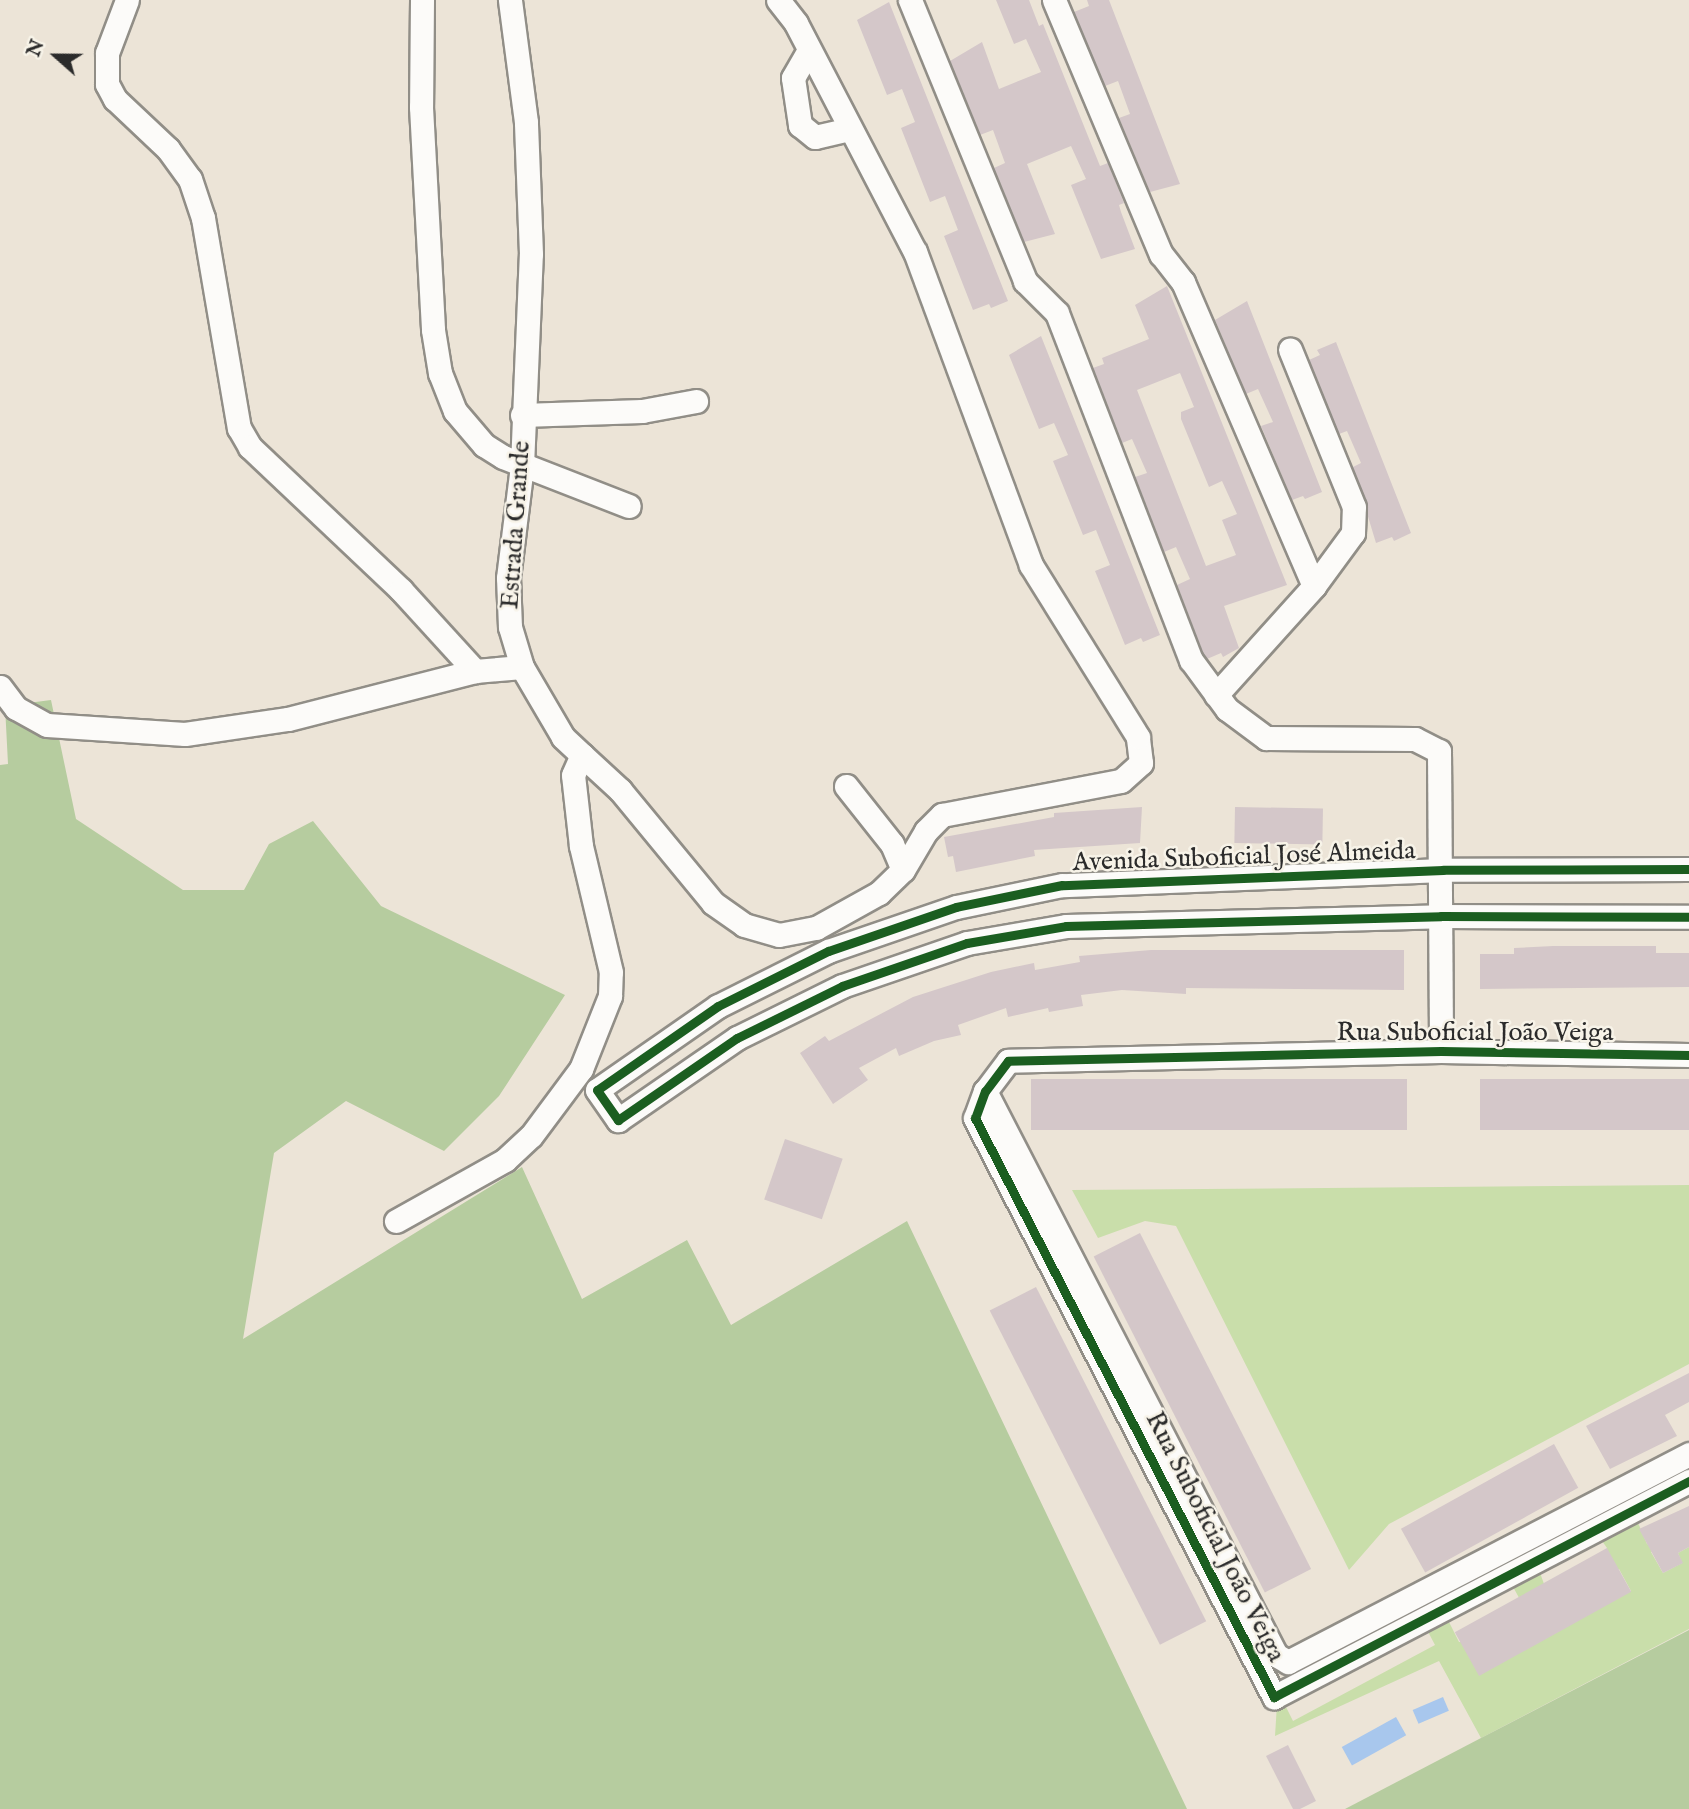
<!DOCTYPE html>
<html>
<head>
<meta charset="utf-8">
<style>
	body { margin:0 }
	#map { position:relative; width:1689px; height:1809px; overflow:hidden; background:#ece4d7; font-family:"IM FELL English",serif }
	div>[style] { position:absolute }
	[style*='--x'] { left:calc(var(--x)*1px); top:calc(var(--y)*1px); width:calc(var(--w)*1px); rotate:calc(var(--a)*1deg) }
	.green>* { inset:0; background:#c9deaa }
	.forest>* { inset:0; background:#b6cc9f }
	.water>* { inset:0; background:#a8c7ed; transform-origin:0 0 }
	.building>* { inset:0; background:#d4c7c9; transform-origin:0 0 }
	.roads { filter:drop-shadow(2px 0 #918e87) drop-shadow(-2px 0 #918e87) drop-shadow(0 2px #918e87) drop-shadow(0 -2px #918e87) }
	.minor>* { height:23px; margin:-11.5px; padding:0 11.5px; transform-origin:11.5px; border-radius:11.5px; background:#fcfbf9 }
	.cycleway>* { height:9px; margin:-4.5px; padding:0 4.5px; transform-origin:4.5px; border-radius:4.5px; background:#1b5e20 }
	span { translate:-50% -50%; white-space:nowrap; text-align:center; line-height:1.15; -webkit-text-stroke:5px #f7f3e8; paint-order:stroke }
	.street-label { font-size:26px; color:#2b2b2b }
	.north { position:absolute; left:21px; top:21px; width:70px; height:70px; -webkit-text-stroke:5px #f7f3e8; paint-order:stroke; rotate:291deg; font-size:19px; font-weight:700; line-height:28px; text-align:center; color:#2b2b2b }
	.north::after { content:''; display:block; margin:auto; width:24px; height:32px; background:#2b2b2b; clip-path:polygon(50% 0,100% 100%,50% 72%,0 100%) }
</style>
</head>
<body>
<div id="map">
	<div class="green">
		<i style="clip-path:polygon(1689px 1185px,1689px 1364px,1389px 1524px,1349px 1570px,1176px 1226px,1145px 1221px,1098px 1238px,1072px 1190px)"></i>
		<i style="clip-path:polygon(1636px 1518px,1647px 1544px,1658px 1548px,1651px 1552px,1663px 1573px,1682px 1563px,1678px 1553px,1689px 1547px,1689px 1629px,1481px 1738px,1439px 1661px,1275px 1736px,1277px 1704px,1283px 1701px,1293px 1721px,1435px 1645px,1425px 1626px,1445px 1614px,1459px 1642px,1515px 1637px,1521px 1649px,1541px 1638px,1512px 1585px,1539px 1570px,1548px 1595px,1631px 1591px,1619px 1569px,1609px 1573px,1607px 1548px,1600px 1538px)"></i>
	</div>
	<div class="forest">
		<i style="clip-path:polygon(51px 700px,76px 819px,183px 890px,244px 890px,269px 844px,313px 821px,381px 906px,565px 995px,499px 1096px,444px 1151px,346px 1101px,274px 1153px,243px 1339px,522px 1167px,582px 1299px,687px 1240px,731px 1325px,907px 1221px,1187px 1809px,0 1809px,0 765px,8px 764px,5px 706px)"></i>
		<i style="clip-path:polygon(1689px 1630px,1689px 1809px,1345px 1809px,1481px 1738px)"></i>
	</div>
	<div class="water">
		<i style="left:1443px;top:1697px;width:15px;height:33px;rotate:67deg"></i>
		<i style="left:1396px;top:1717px;width:21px;height:62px;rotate:61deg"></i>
	</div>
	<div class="building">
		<i style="clip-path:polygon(996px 0,1029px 0,1039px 26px,1043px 24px,1100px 166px,1108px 163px,1124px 203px,1119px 205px,1121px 212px,1135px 249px,1101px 259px,1071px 185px,1086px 179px,1071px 146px,1027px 164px,1055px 234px,1024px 242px,994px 168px,1005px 163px,993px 130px,980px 135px,950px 61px,982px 42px,999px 89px,1041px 72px,1026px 39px,1014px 44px)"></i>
		<i style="clip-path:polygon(1087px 0,1109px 0,1180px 184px,1150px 192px,1119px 118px,1130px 114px,1118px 81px,1105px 86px,1074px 12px,1089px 6px)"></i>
		<i style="clip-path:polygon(889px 2px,1008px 301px,991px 308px,989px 304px,973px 310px,944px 236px,958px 230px,945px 196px,930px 202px,901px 128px,915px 122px,902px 89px,887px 95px,857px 20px)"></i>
		<i style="clip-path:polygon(evenodd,1167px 286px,1287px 585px,1224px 606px,1239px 648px,1223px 657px,1221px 653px,1207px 659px,1203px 653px,1177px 585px,1190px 579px,1176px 547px,1164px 552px,1135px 477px,1147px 473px,1132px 439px,1122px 443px,1093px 368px,1104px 364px,1102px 358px,1149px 339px,1135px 305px,1167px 286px,1180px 373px,1194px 407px,1181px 412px,1181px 419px,1209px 487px,1222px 481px,1237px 514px,1222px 520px,1236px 555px,1206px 566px,1137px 390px,1180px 373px)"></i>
		<i style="clip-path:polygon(1247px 301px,1322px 492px,1305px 499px,1303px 496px,1292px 500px,1261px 426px,1273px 422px,1258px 389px,1246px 394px,1215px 320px)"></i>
		<i style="clip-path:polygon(1041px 336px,1160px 635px,1143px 642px,1141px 638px,1125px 645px,1095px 571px,1110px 565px,1096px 530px,1083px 535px,1053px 461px,1068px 455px,1054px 423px,1039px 429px,1009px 355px)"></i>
		<i style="clip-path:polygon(1336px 342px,1411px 533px,1394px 541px,1392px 537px,1376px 543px,1353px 467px,1361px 463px,1347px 431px,1339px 434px,1309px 360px,1320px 355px,1317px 350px)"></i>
		<i style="clip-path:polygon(1142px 807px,1140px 843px,1034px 850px,1035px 856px,956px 872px,953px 856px,948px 857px,944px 837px,1054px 817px,1054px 813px)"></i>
		<i style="left:1235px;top:807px;width:88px;height:36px;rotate:1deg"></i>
		<i style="clip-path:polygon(1553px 946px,1656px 946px,1656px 953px,1689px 953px,1689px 987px,1480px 989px,1480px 954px,1514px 954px,1514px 948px)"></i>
		<i style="clip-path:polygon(1151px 950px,1404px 950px,1404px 990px,1186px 988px,1186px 994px,1122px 990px,1081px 995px,1083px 1006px,1049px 1012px,1048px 1008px,1008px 1017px,1006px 1008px,958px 1025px,961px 1035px,934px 1041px,899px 1056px,896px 1048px,859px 1068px,868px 1080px,833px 1104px,800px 1053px,825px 1036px,829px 1041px,913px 997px,991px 972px,1034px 963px,1035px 970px,1080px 962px,1079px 956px)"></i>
		<i style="left:1407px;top:1079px;width:51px;height:376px;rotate:90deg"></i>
		<i style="left:1480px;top:1079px;width:209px;height:51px"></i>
		<i style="left:785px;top:1139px;width:61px;height:64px;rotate:19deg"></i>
		<i style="left:1140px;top:1233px;width:377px;height:52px;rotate:63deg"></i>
		<i style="left:1036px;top:1287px;width:375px;height:52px;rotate:63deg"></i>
		<i style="clip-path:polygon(1689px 1373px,1689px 1402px,1665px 1415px,1677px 1436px,1610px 1469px,1586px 1426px)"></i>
		<i style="left:1554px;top:1444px;width:50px;height:175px;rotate:61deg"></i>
		<i style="clip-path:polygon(1689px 1506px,1689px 1547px,1678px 1553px,1683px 1563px,1663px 1573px,1639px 1529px)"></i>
		<i style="left:1607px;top:1548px;width:50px;height:174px;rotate:61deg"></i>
		<i style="clip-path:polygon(1288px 1745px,1316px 1801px,1300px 1809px,1293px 1809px,1266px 1756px)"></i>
	</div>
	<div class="roads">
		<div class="minor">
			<i style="--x:127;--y:0;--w:57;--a:110.7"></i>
			<i style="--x:107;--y:53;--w:31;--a:90"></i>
			<i style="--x:107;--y:84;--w:17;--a:62"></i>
			<i style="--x:115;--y:99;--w:73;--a:43.3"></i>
			<i style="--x:168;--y:149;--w:37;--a:54"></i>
			<i style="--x:190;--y:179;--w:41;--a:71.6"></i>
			<i style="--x:203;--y:218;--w:213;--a:80.3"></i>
			<i style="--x:239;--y:428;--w:22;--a:60"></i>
			<i style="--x:250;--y:447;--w:208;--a:43.4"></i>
			<i style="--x:401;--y:590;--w:110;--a:47.6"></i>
			<i style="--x:422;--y:0;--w:107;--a:90.5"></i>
			<i style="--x:421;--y:107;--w:223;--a:86.9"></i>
			<i style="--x:433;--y:330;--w:44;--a:80.8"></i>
			<i style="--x:440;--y:373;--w:41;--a:68.5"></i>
			<i style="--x:455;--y:411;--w:45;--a:49.5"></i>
			<i style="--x:484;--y:445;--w:22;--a:32"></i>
			<i style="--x:503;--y:457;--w:135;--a:21.3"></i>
			<i style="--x:910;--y:0;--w:304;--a:67.7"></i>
			<i style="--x:1025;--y:281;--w:45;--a:45"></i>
			<i style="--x:1057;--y:313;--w:372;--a:68.9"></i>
			<i style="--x:1191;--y:660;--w:61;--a:53.7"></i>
			<i style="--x:1227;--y:709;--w:49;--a:36.6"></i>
			<i style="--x:1266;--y:738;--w:149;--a:0.4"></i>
			<i style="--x:1415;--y:739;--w:27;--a:27"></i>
			<i style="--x:1439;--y:751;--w:300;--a:89.6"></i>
			<i style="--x:1054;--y:0;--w:276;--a:67.2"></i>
			<i style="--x:1161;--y:254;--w:36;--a:52"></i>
			<i style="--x:1183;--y:282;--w:331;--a:66.7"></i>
			<i style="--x:809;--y:50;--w:32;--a:120"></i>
			<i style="--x:793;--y:78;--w:48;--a:81.5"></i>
			<i style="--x:800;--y:125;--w:19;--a:39"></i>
			<i style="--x:815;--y:137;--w:35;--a:-13"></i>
			<i style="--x:522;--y:415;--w:120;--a:-1.9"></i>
			<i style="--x:642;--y:411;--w:55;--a:-10.5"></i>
			<i style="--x:0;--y:687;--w:26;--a:53"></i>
			<i style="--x:16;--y:708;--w:35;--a:29"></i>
			<i style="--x:47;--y:725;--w:138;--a:3.7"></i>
			<i style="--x:185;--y:734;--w:104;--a:-8.3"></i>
			<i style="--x:288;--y:719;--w:193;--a:-14.4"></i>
			<i style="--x:475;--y:671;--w:47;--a:-4.9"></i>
			<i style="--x:1216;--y:695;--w:147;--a:-48"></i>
			<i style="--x:1314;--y:586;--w:66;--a:-53.7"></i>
			<i style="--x:1353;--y:533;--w:26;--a:-88"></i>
			<i style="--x:1354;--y:507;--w:170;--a:-112.1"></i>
			<i style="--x:582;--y:755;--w:52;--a:42.6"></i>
			<i style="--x:620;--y:790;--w:146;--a:50.5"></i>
			<i style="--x:713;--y:903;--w:38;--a:35"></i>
			<i style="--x:744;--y:925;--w:36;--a:16"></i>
			<i style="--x:779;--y:935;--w:38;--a:-11"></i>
			<i style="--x:816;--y:928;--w:72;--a:-29.1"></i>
			<i style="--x:879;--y:893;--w:33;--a:-44"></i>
			<i style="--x:903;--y:870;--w:45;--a:-59.5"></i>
			<i style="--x:926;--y:831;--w:23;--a:-45"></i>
			<i style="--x:942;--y:815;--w:182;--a:-10.8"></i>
			<i style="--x:1121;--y:781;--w:27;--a:-42"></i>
			<i style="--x:1141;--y:763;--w:26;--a:-97"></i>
			<i style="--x:1138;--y:737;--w:203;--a:-121.9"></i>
			<i style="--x:1031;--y:565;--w:334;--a:-110.3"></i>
			<i style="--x:915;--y:252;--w:258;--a:-117.5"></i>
			<i style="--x:796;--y:23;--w:29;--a:-128"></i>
			<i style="--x:846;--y:786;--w:74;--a:51.6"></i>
			<i style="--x:892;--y:844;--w:28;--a:67"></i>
			<i style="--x:1689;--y:869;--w:246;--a:179.8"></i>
			<i style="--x:1443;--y:870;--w:381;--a:177.7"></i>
			<i style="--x:1062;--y:885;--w:108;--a:168.3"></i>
			<i style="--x:956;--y:907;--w:135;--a:161"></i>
			<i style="--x:828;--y:951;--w:123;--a:153.4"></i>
			<i style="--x:718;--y:1006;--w:147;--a:145.2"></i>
			<i style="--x:597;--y:1090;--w:37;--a:55"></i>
			<i style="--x:618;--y:1120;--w:145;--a:-34.6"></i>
			<i style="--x:737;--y:1038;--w:117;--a:-26.3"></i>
			<i style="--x:842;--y:986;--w:132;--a:-19"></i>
			<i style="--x:967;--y:943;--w:100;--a:-9.7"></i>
			<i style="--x:1066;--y:926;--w:375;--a:-1.5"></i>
			<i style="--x:1441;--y:916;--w:248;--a:0.2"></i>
			<i style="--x:1689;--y:1055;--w:248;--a:-179.1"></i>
			<i style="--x:1441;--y:1051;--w:433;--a:178.7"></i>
			<i style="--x:1008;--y:1061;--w:38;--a:127"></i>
			<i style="--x:985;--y:1091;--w:29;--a:110"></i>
			<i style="--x:975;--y:1118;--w:652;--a:62.69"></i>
			<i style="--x:1274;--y:1697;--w:468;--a:-27.5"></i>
			<i style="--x:985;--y:1091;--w:635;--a:62.71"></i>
			<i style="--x:1276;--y:1655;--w:14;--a:30"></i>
			<i style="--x:1288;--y:1662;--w:452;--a:-27.4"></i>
			<i style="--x:396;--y:1221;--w:125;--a:-29.2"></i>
			<i style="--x:505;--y:1160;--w:35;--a:-43"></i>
			<i style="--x:531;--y:1136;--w:84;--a:-53.3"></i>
			<i style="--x:581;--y:1069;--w:79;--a:-68.3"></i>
			<i style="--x:610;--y:996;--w:24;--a:-88"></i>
			<i style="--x:611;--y:972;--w:130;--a:-103.4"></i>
			<i style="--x:581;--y:846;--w:71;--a:-96.4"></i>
			<i style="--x:573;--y:775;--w:22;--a:-66"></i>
			<i style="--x:582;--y:755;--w:26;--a:-137"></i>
			<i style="--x:563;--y:737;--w:81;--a:-120.4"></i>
			<i style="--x:522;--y:667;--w:42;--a:-106.7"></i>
			<i style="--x:510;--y:627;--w:49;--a:-92.3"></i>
			<i style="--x:508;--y:578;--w:113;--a:-82.9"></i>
			<i style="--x:522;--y:466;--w:212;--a:-87.6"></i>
			<i style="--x:531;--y:254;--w:132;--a:-92.2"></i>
			<i style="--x:526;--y:122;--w:123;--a:-97.5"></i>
		</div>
	</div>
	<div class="cycleway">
		<i style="--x:1689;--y:869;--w:246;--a:179.8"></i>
		<i style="--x:1443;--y:870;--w:381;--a:177.7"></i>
		<i style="--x:1062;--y:885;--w:108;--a:168.3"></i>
		<i style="--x:956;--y:907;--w:135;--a:161"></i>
		<i style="--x:828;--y:951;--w:123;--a:153.4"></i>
		<i style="--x:718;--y:1006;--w:147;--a:145.2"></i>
		<i style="--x:597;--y:1090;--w:37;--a:55"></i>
		<i style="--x:618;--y:1120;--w:145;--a:-34.6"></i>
		<i style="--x:737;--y:1038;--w:117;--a:-26.3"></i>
		<i style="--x:842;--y:986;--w:132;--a:-19"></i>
		<i style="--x:967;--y:943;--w:100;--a:-9.7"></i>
		<i style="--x:1066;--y:926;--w:375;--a:-1.5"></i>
		<i style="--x:1441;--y:916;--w:248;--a:0.2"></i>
		<i style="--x:1689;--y:1055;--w:248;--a:-179.1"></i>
		<i style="--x:1441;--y:1051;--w:433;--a:178.7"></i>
		<i style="--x:1008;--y:1061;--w:38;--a:127"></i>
		<i style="--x:985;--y:1091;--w:29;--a:110"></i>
		<i style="--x:975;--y:1118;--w:652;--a:62.69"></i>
		<i style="--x:1274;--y:1697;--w:468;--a:-27.5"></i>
	</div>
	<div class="street-label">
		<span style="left:516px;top:525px;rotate:-86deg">Estrada Grande</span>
		<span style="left:1244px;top:857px;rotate:-2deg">Avenida Suboficial José Almeida</span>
		<span style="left:1475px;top:1033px">Rua Suboficial João Veiga</span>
		<span style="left:1215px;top:1537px;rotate:63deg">Rua Suboficial João Veiga</span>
	</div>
	<div class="north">N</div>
</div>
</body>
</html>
